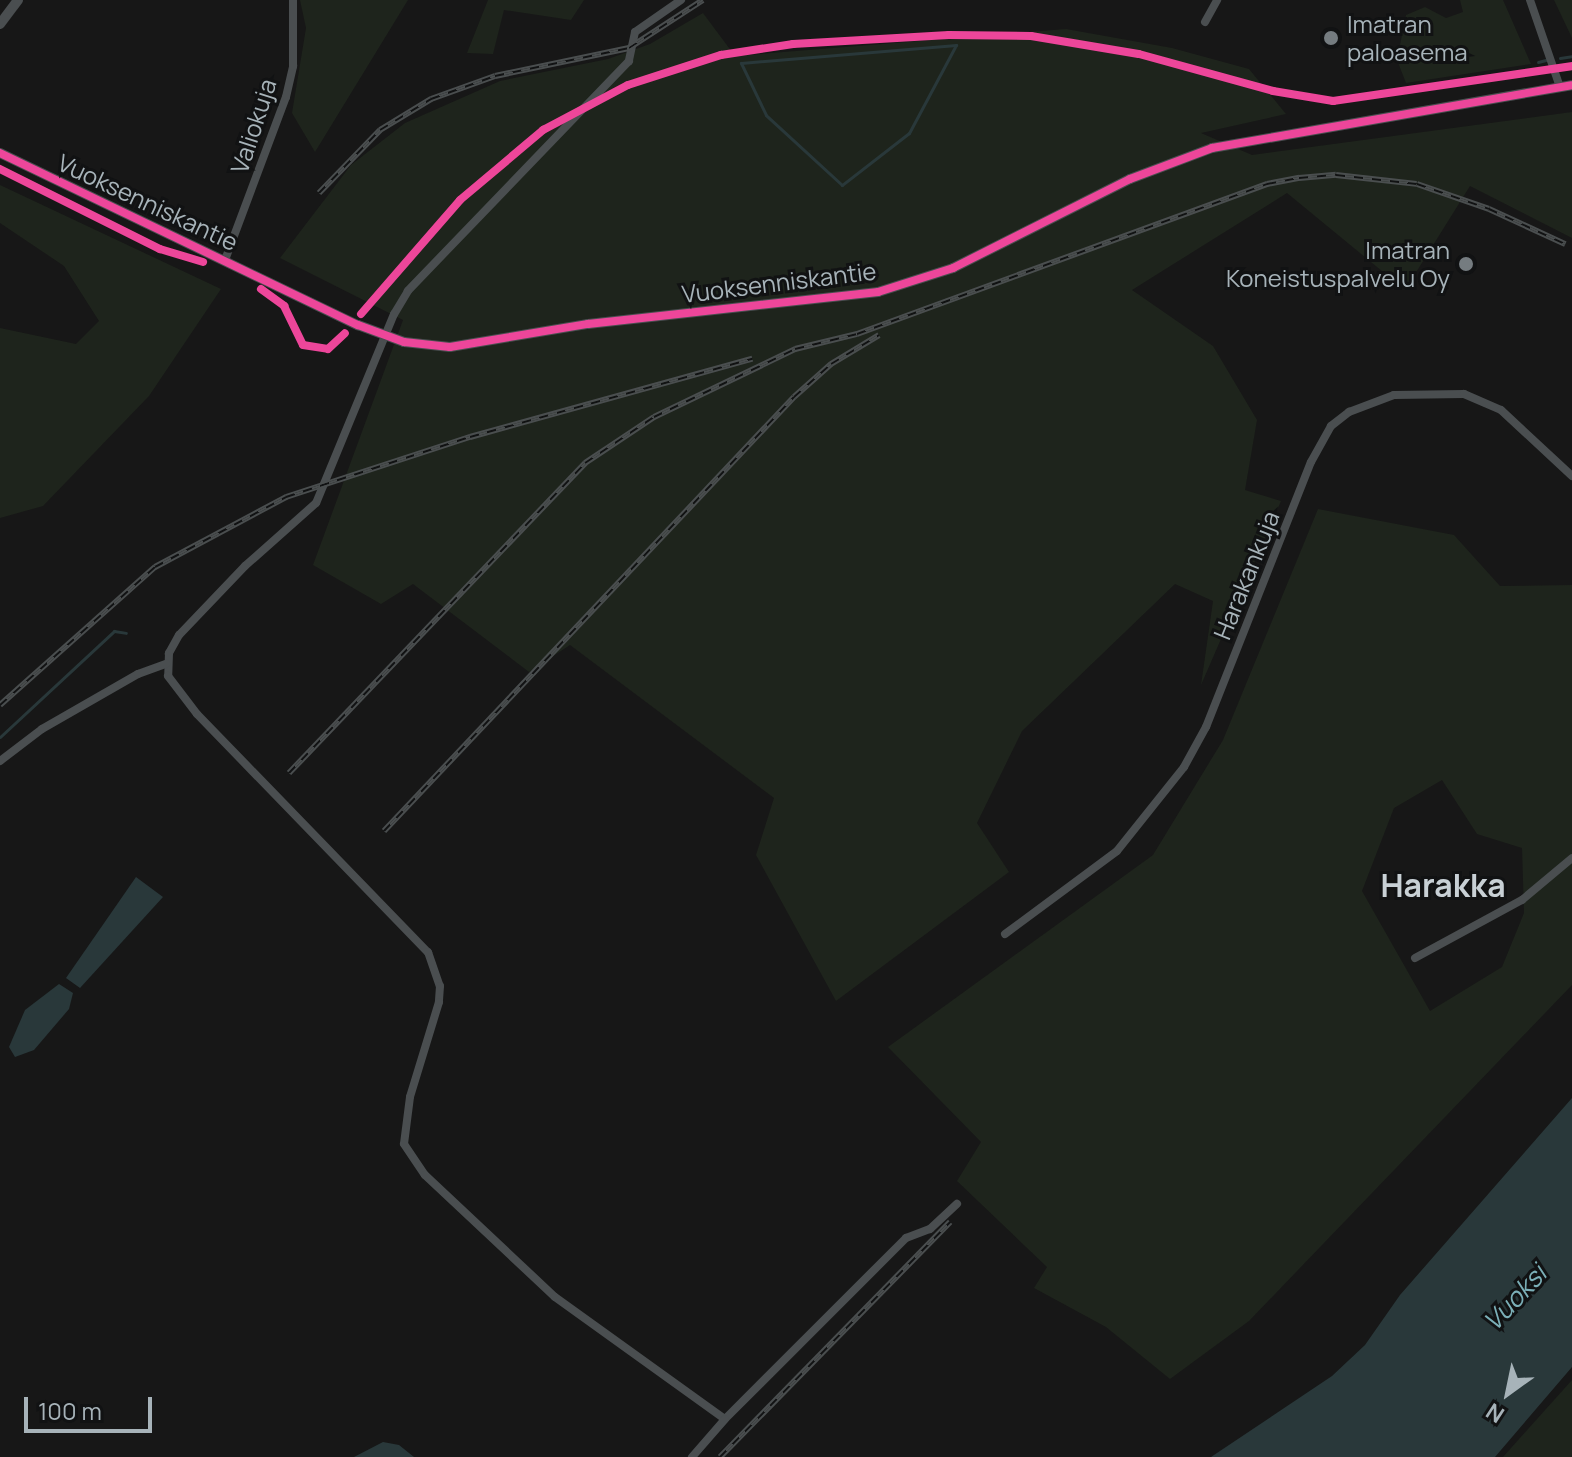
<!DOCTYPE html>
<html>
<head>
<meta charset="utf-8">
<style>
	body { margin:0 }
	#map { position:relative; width:1572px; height:1457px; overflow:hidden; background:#171717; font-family:Manrope,sans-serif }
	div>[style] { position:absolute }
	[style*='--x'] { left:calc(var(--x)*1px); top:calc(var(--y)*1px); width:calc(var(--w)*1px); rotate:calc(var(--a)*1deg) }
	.green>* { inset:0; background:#1e241c }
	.water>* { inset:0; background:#29383a }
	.stream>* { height:3px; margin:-1.5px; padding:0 1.5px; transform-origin:1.5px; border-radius:1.5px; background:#29383a }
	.minor>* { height:8px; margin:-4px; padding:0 4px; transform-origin:4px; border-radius:4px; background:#4a4e50 }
	.tertiary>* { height:10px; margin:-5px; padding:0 5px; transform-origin:5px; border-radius:5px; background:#4a4e50 }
	.rail>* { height:6px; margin-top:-3px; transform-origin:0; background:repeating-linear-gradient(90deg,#111213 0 9px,#4a4e4f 0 18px); box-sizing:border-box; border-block:2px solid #4a4e4f }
	.cycleway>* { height:8px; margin:-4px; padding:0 4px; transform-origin:4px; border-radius:4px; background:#ed469a }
	.dots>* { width:22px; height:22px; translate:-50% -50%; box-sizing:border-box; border:4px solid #111213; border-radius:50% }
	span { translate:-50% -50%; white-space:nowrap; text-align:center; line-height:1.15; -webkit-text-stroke:6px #111213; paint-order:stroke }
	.poi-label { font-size:24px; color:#a7b3b9 }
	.left { translate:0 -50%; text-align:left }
	.right { translate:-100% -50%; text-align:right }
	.street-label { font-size:24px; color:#a7b3b9 }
	.water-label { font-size:26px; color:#7bafb7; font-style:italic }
	.district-label { font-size:32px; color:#c8d0d5; font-weight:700 }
	.north { position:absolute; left:1468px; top:1353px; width:80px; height:80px; -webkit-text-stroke:6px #111213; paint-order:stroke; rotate:213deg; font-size:22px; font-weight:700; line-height:32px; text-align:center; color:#a7b3b9 }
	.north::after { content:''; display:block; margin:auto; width:28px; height:36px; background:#a7b3b9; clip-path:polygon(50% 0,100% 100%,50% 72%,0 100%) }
	.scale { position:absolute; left:24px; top:1397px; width:128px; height:36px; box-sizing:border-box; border:4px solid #a7b3b9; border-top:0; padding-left:10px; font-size:24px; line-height:28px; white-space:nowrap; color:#a7b3b9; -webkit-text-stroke:6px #111213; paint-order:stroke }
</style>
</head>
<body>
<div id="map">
	<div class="green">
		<i style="clip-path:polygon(300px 0,408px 0,315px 152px,292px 113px,306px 28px)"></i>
		<i style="clip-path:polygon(488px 0,584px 0,571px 20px,504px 10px,493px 54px,467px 53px)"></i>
		<i style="clip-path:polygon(1460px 0,1503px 0,1531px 64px,1406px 83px,1397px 60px,1406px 15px,1425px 7px,1446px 18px,1463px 12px)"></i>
		<i style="clip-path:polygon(1554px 0,1572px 0,1572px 38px)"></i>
		<i style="clip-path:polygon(703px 13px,735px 56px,1066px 29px,1172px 48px,1249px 69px,1286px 114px,1201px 133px,1252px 155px,1572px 112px,1572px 238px,1470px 186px,1405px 290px,1287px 193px,1132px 290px,1213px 346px,1257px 420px,1245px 490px,1281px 501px,1201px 685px,1213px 601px,1175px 584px,1022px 731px,977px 823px,1009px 872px,836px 1001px,756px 855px,774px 798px,570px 645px,529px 672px,413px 584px,381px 604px,313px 565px,403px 320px,280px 258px,351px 165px,405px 123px,500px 81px,608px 59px,650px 44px)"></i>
		<i style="clip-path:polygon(0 185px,221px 289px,149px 396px,43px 506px,0 518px,0 328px,76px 344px,99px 321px,64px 266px,0 223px)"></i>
		<i style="clip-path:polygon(evenodd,1318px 509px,1454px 535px,1500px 586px,1572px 585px,1572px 985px,1249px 1321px,1170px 1379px,1106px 1327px,1034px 1288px,1047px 1267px,957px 1181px,981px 1142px,888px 1047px,1153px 855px,1223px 740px,1318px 509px,1442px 780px,1477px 834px,1522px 848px,1524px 913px,1502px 967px,1430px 1011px,1362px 891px,1394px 808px,1442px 780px)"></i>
		<i style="clip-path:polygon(1572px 1380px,1572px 1457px,1503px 1457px)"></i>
	</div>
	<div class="water">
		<i style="clip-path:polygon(136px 877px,163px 897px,80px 988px,66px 978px)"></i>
		<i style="clip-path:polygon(59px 984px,73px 993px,69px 1009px,34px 1050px,15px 1057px,9px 1047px,25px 1010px)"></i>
		<i style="clip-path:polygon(1572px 1098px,1572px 1367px,1495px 1457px,1211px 1457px,1332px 1376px,1365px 1345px,1400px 1295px)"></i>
		<i style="clip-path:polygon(383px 1442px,399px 1445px,414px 1457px,354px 1457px)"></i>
	</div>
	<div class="stream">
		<i style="--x:956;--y:45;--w:100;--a:118.1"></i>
		<i style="--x:909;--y:133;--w:85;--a:142.2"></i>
		<i style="--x:842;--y:185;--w:103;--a:-137.4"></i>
		<i style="--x:766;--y:115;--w:58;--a:-115.7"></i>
		<i style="--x:741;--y:63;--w:216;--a:-4.8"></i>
		<i style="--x:1560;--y:58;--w:12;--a:-9"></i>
		<i style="--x:1538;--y:62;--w:8;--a:-14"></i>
		<i style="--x:0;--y:737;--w:156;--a:-42.9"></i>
		<i style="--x:114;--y:631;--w:12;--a:9"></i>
	</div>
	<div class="minor">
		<i style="--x:681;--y:0;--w:56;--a:145.2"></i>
		<i style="--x:635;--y:32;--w:30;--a:102"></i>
		<i style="--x:629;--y:61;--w:319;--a:133.9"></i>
		<i style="--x:408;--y:291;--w:27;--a:121"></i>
		<i style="--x:394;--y:314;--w:204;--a:112.4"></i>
		<i style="--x:316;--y:503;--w:95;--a:138.4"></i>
		<i style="--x:245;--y:566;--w:95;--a:133.7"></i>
		<i style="--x:179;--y:635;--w:21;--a:119"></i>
		<i style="--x:169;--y:653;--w:23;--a:92"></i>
		<i style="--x:168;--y:676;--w:48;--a:52.7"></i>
		<i style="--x:197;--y:714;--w:332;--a:45.9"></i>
		<i style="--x:428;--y:952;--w:36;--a:71"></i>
		<i style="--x:440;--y:986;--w:16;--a:94"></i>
		<i style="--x:439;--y:1002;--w:99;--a:107"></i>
		<i style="--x:410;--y:1097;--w:47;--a:97.3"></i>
		<i style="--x:404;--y:1144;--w:37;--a:56"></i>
		<i style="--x:425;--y:1175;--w:178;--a:43.2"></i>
		<i style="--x:555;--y:1297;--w:209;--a:35.7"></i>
		<i style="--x:725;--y:1419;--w:256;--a:-45"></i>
		<i style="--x:906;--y:1238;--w:26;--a:-21"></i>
		<i style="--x:930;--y:1229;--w:37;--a:-43"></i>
		<i style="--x:1530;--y:0;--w:92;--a:71"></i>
		<i style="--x:1205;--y:22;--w:25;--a:-61"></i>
		<i style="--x:225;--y:260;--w:174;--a:-69.5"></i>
		<i style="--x:286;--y:97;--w:32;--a:-77"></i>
		<i style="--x:293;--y:66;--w:66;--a:-90"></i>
		<i style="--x:0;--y:761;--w:53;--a:-37.3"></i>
		<i style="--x:42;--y:729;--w:111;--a:-29.8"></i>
		<i style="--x:138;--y:674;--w:30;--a:-20"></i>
		<i style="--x:1005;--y:934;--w:139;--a:-36.5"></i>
		<i style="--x:1117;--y:851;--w:107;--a:-51.4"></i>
		<i style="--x:1184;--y:767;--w:46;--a:-61.2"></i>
		<i style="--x:1206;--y:727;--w:285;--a:-68.4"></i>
		<i style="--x:1311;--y:462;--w:41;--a:-60.9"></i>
		<i style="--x:1331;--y:426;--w:23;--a:-38"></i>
		<i style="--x:1349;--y:412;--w:48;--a:-20.7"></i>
		<i style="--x:1394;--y:395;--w:70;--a:-0.8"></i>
		<i style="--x:1464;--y:394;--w:40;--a:23.4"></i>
		<i style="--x:1501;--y:410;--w:97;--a:42.9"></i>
		<i style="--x:1415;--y:958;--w:122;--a:-28.5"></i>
		<i style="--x:1522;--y:900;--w:65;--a:-40"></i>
		<i style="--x:692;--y:1457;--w:50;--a:-49"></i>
	</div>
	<div class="tertiary">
		<i style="--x:0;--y:24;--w:30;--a:-53"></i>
		<i style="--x:0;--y:153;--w:397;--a:25.7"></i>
		<i style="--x:358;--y:325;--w:49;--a:20.3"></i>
		<i style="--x:404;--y:342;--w:46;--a:6.2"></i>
		<i style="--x:450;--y:347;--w:140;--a:-9.5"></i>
		<i style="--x:588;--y:324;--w:292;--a:-6.3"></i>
		<i style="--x:878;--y:292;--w:79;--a:-17.7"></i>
		<i style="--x:953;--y:268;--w:198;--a:-26.7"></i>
		<i style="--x:1130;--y:179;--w:88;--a:-20.7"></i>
		<i style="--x:1212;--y:148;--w:365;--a:-9.9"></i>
	</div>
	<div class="rail">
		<i style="--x:319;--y:193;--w:88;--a:-45.9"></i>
		<i style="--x:380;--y:130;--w:60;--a:-31.3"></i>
		<i style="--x:431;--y:99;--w:68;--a:-19.8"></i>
		<i style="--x:495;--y:76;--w:137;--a:-11.8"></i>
		<i style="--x:629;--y:48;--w:88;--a:-33"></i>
		<i style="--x:0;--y:705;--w:208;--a:-41.7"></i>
		<i style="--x:155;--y:567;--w:149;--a:-28.1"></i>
		<i style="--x:286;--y:497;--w:194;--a:-18.1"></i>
		<i style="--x:470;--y:437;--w:293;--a:-15.5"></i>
		<i style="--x:289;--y:773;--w:429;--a:-46.3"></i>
		<i style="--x:585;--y:463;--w:83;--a:-33.7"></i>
		<i style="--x:654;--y:417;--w:157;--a:-25.7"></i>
		<i style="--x:795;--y:349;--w:64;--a:-13.6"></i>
		<i style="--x:857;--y:334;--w:437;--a:-20.1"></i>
		<i style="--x:1267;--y:184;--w:33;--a:-11"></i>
		<i style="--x:1299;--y:178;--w:37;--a:-5"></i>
		<i style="--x:1336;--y:175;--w:81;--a:6.3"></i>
		<i style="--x:1417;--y:184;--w:76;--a:19.1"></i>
		<i style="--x:1489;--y:209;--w:84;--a:24.7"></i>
		<i style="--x:384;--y:831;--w:597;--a:-46.63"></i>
		<i style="--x:794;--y:397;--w:50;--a:-41.7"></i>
		<i style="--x:831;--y:364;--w:56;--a:-31.1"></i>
		<i style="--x:720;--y:1457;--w:329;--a:-45.6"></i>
	</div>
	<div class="cycleway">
		<i style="--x:0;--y:153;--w:397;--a:25.7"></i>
		<i style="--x:358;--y:325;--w:49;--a:20.3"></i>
		<i style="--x:404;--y:342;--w:46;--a:6.2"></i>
		<i style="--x:450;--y:347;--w:140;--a:-9.5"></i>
		<i style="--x:588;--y:324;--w:292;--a:-6.3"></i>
		<i style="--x:878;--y:292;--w:79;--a:-17.7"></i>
		<i style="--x:953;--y:268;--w:198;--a:-26.7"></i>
		<i style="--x:1130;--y:179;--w:88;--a:-20.7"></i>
		<i style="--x:1212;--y:148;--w:365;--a:-9.9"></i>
		<i style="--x:0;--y:169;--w:179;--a:26.6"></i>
		<i style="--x:160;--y:249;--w:45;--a:16.8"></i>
		<i style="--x:261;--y:289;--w:29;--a:36"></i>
		<i style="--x:284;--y:306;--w:43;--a:64"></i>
		<i style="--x:303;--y:345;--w:25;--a:9"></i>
		<i style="--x:328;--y:349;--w:23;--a:-43"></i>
		<i style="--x:361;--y:314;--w:151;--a:-49"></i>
		<i style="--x:460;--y:200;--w:109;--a:-40.1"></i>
		<i style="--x:543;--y:130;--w:96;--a:-27.9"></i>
		<i style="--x:628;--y:85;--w:98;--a:-17.9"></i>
		<i style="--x:721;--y:55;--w:73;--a:-8.7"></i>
		<i style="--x:793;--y:44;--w:156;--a:-3.3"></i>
		<i style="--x:949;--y:35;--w:82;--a:0.7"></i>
		<i style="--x:1031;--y:36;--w:109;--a:9.5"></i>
		<i style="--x:1139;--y:54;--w:139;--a:15.4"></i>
		<i style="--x:1273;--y:91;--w:61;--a:9.5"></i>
		<i style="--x:1333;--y:101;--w:242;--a:-8.3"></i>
	</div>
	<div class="dots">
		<i style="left:1331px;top:38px;background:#757c80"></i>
		<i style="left:1466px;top:264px;background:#757c80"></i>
	</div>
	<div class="poi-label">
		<span class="left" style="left:1347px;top:38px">Imatran<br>paloasema</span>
		<span class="right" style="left:1450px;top:264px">Imatran<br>Koneistuspalvelu Oy</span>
	</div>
	<div class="street-label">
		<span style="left:253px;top:126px;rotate:-72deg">Valiokuja</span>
		<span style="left:148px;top:202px;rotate:25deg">Vuoksenniskantie</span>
		<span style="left:779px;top:282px;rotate:-7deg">Vuoksenniskantie</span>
		<span style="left:1246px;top:575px;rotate:-68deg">Harakankuja</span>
	</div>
	<div class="water-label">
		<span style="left:1515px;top:1298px;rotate:-47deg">Vuoksi</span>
	</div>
	<div class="district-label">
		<span style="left:1443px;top:885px">Harakka</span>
	</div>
	<div class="north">N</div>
	<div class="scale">100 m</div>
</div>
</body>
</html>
